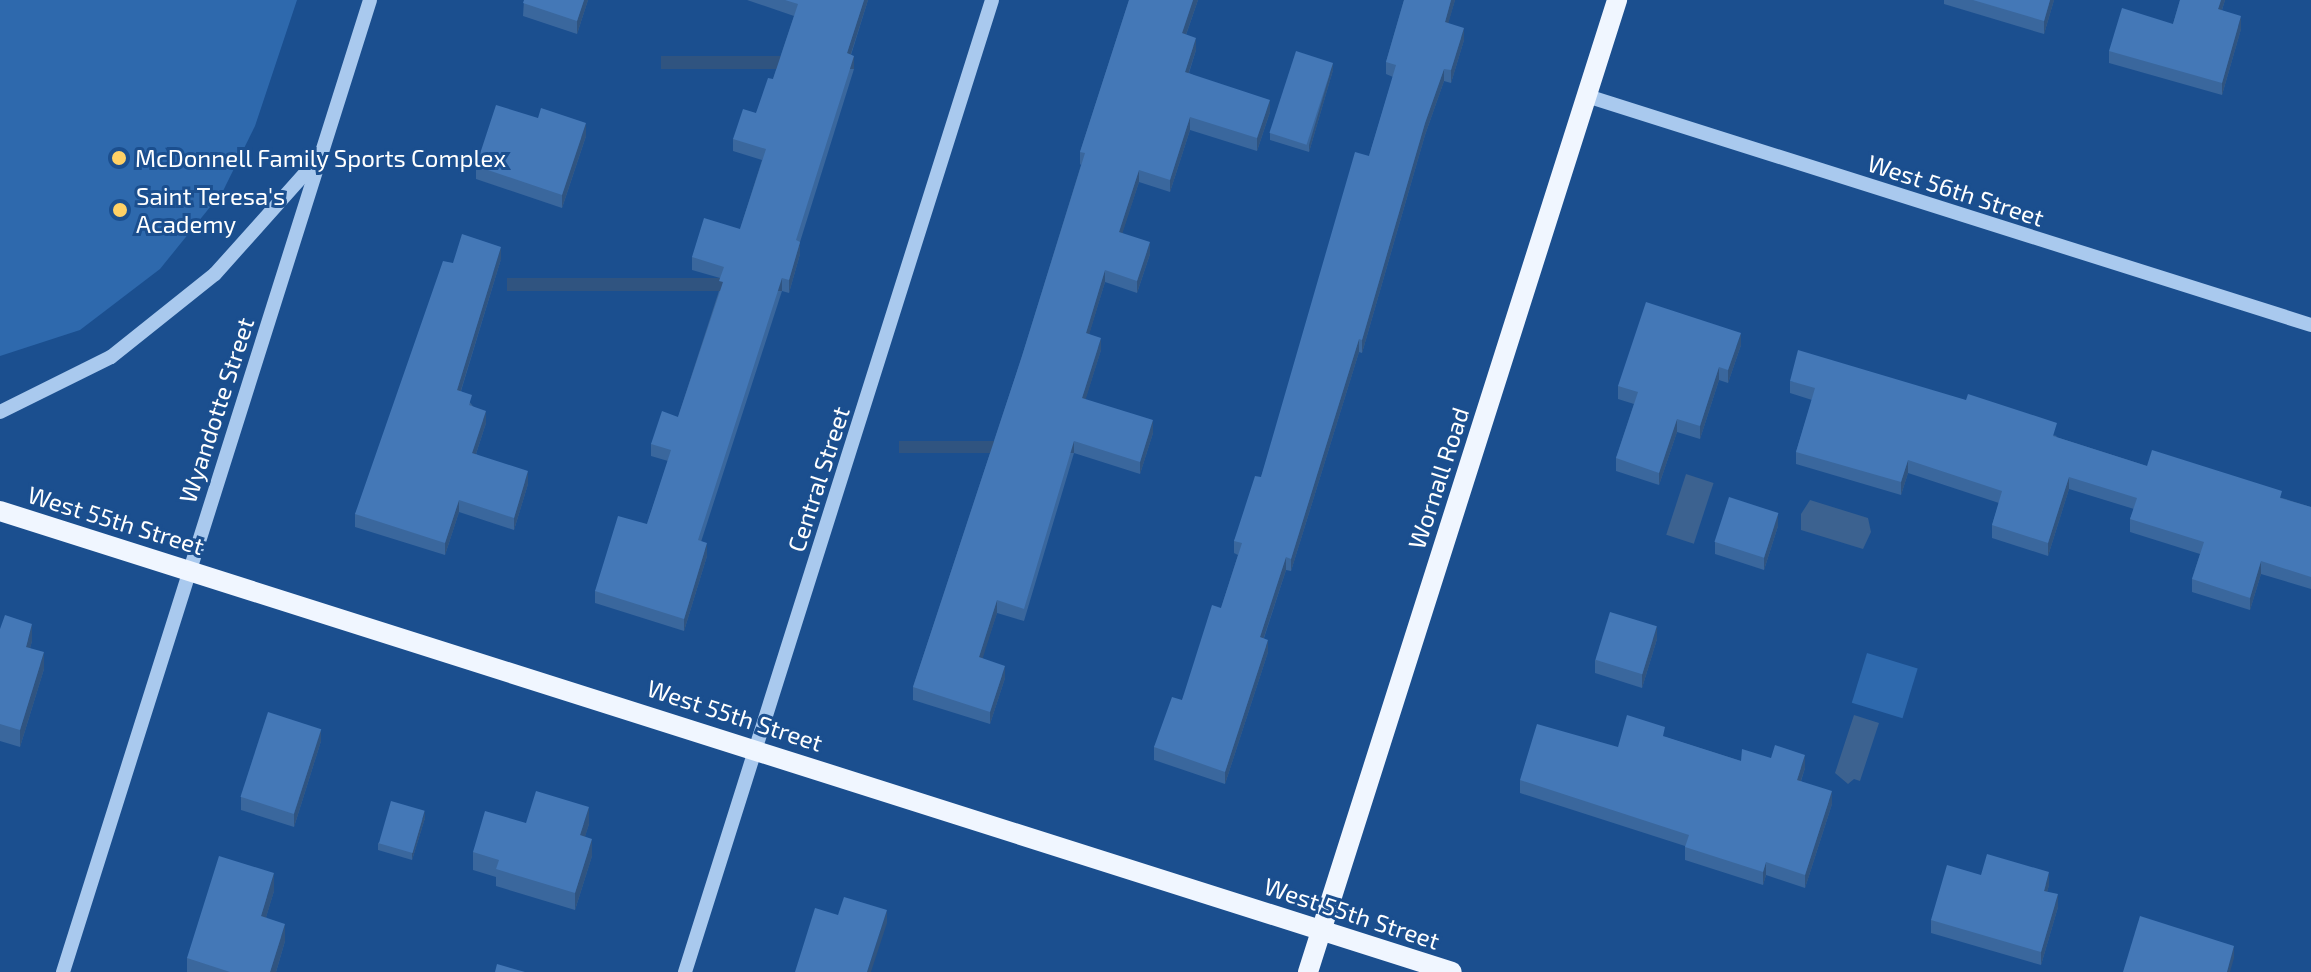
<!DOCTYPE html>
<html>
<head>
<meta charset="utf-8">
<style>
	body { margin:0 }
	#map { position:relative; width:2311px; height:972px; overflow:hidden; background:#1b4f8f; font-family:"Exo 2",sans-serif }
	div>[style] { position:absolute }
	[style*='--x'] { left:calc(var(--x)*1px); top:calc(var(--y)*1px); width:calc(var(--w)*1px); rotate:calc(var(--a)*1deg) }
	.green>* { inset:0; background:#2e69ad; transform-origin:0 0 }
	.water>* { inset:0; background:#3c6290; transform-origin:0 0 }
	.minor>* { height:14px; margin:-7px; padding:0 7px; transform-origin:7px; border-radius:7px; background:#a9c9ee }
	.major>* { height:20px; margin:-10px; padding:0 10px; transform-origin:10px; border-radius:10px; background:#f0f6ff }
	.wall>* { inset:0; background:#3a679d }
	.shaded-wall>* { inset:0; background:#305480; transform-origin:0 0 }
	.building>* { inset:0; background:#4478b7; transform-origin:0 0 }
	.dots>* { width:22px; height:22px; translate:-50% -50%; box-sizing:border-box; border:4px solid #1b4f8f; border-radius:50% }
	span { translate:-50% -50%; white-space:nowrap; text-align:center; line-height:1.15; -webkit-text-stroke:6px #1b4f8f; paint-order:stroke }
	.poi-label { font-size:24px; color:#fff }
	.left { translate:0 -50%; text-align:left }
	.street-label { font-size:24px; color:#fff }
</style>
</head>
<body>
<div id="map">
	<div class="green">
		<i style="clip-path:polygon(0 0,297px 0,255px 126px,223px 191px,160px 269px,80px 330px,0 356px)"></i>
		<i style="left:1867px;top:653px;width:53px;height:52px;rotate:17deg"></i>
	</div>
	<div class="water">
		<i style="left:1686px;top:474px;width:29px;height:64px;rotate:18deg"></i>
		<i style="clip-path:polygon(1810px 500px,1868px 518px,1871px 532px,1863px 549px,1801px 530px,1801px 514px)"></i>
		<i style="clip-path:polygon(1854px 715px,1879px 723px,1860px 781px,1854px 779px,1848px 784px,1835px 773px)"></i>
	</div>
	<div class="minor">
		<i style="--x:1587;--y:96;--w:759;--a:17.55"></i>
		<i style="--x:0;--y:412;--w:124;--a:-26.4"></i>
		<i style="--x:111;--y:357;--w:133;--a:-38.6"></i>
		<i style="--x:215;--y:274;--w:150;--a:-48.2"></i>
		<i style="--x:63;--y:972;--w:1019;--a:-72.47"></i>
		<i style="--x:685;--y:972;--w:1019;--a:-72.47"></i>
	</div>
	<div class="major">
		<i style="--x:0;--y:511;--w:1523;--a:17.61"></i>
		<i style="--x:1308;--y:972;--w:1020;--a:-72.36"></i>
	</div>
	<div class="wall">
		<i style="clip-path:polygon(524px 0,588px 0,577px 34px,523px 16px)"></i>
		<i style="clip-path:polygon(747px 0,868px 0,851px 55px,854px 69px,800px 242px,800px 254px,789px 293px,782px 291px,701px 542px,707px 556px,684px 631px,595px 603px,595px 591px,647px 524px,668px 461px,651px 456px,651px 444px,678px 417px,719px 291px,720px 278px,692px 270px,692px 257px,740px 229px,762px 160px,733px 151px,733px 139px,756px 113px,773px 79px,794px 16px)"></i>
		<i style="clip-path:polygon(1129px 0,1198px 0,1186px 35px,1196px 50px,1189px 73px,1270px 112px,1257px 151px,1190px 130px,1170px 192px,1139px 182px,1122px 233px,1150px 254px,1137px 293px,1105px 282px,1089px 334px,1101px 350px,1085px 400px,1153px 433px,1140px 474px,1074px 453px,1024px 621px,997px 613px,982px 658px,1005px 678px,990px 724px,913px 700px,913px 687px,1022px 356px,1081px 165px,1080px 164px,1080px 152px)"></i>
		<i style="clip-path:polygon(1404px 0,1455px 0,1448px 23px,1464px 40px,1451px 83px,1444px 81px,1425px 135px,1362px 353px,1359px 352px,1291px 571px,1286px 570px,1264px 638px,1268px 652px,1225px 784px,1154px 760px,1154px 747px,1182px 700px,1221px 608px,1238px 555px,1234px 553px,1234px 541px,1261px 477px,1369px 156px,1393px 77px,1386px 74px,1386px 62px)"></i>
		<i style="clip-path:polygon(1944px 0,2054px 0,2044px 34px,1944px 4px)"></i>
		<i style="clip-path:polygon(2180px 0,2225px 0,2222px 10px,2241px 29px,2222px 95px,2109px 63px,2109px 51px,2173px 24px)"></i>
		<i style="clip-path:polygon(1333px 70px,1309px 152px,1270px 140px,1270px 133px)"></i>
		<i style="clip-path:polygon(586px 136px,562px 208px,476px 179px,476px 166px)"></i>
		<i style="clip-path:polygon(501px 259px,461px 391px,486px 423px,476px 454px,528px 484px,514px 530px,459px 512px,445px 555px,355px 527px,355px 514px)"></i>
		<i style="clip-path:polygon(1741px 345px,1728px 383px,1719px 380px,1700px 439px,1677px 432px,1659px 485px,1616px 471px,1616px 458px,1634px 404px,1618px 399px,1618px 386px)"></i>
		<i style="clip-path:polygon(1790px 381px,2057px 436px,2056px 437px,2147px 466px,2282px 498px,2311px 507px,2311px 589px,2261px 574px,2250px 610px,2192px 592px,2192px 579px,2200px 554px,2130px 532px,2130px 519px,2134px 509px,2069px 489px,2048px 556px,1992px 538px,1992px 525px,1999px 503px,1908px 473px,1901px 495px,1796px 464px,1796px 452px,1812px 400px,1790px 393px)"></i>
		<i style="clip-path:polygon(1778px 526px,1764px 570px,1715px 554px,1715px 542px)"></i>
		<i style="clip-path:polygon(0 629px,32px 641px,30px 648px,44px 669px,20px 747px,0 741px)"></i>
		<i style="clip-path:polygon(1657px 639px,1642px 688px,1595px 673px,1595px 660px)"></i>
		<i style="clip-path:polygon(1665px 737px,1741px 761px,1805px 768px,1801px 781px,1832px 804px,1805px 888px,1766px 875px,1763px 885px,1685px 860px,1685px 846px,1520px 793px,1520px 780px,1618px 747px)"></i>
		<i style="clip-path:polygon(321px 741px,294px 827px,241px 810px,241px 797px)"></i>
		<i style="clip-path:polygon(425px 818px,412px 860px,378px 850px,378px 843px)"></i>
		<i style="clip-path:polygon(526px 823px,589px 824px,585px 836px,592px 856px,575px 910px,496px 886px,496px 877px,473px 870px,473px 852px)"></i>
		<i style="clip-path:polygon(1981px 875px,2049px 885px,2047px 892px,2058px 907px,2041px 965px,1931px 933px,1931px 920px)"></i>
		<i style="clip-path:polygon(274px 891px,266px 917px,285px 941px,276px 972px,187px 972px,187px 958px)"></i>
	</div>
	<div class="shaded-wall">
		<i style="clip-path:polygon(584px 0,588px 0,577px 34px,577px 21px)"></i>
		<i style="clip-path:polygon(864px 0,868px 0,847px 66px,847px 53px)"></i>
		<i style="clip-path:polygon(1193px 0,1198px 0,1182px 46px,1182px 33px)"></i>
		<i style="clip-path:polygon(1451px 0,1455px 0,1445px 35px,1445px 22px)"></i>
		<i style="clip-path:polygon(2050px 0,2054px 0,2044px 34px,2044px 21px)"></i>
		<i style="clip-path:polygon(2221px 0,2225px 0,2218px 22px,2218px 9px)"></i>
		<i style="clip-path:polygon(2241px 16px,2241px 29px,2222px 95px,2222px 83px)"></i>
		<i style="clip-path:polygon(1464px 28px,1464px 40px,1451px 83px,1451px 70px)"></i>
		<i style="clip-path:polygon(1196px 38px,1196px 50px,1185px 84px,1185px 72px)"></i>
		<i style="left:854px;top:56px;width:13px;height:193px;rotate:90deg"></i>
		<i style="clip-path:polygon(1333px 63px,1333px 70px,1309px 152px,1309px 145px)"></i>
		<i style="clip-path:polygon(1444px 69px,1444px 81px,1425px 135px,1362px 353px,1362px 340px,1425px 123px)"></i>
		<i style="clip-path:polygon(1270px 100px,1270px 112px,1257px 151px,1257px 138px)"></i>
		<i style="clip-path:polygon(1190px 117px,1190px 130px,1170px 192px,1170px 180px)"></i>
		<i style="clip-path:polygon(586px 123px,586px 136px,562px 208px,562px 195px)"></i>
		<i style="clip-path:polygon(1139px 170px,1139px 182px,1119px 244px,1119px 232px)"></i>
		<i style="clip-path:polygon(800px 242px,800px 254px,789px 293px,789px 280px)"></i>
		<i style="clip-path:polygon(1150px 242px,1150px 254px,1137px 293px,1137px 281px)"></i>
		<i style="clip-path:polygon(501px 247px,501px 259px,457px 403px,457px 390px)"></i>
		<i style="clip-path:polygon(1105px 270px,1105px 282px,1086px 345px,1086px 333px)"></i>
		<i style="left:782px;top:278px;width:13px;height:275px;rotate:90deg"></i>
		<i style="clip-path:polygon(1741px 333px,1741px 345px,1728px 383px,1728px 370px)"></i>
		<i style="clip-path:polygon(1101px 338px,1101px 350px,1082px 411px,1082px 398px)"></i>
		<i style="clip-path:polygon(1359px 339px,1359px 352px,1291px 571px,1291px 559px)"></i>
		<i style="clip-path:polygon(1719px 367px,1719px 380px,1700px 439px,1700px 426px)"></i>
		<i style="clip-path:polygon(486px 411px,486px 423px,472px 466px,472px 453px)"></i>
		<i style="clip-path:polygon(1677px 419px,1677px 432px,1659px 485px,1659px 473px)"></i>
		<i style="clip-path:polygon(1153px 420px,1153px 433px,1140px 474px,1140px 462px)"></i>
		<i style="left:1074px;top:441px;width:12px;height:175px;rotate:90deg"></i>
		<i style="clip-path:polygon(1908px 460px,1908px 473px,1901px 495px,1901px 482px)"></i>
		<i style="clip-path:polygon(528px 471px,528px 484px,514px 530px,514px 518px)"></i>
		<i style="clip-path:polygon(2069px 477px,2069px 489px,2048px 556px,2048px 543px)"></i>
		<i style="clip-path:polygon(459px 500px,459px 512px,445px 555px,445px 543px)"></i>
		<i style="clip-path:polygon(1778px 513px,1778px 526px,1764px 570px,1764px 558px)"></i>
		<i style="clip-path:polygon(707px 543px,707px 556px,684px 631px,684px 619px)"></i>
		<i style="clip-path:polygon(1286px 557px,1286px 570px,1260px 649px,1260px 637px)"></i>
		<i style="clip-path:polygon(2261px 561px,2261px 574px,2250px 610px,2250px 598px)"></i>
		<i style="clip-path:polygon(997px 600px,997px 613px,979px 670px,979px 657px)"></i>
		<i style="clip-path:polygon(32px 624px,32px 641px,26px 663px,26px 647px)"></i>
		<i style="clip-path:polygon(1657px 626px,1657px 639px,1642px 688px,1642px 675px)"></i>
		<i style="clip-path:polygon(1268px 640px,1268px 652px,1225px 784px,1225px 772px)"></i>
		<i style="clip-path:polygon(44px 652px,44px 669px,20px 747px,20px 730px)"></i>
		<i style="clip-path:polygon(1005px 666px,1005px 678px,990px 724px,990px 712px)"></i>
		<i style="clip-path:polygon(321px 729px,321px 741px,294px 827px,294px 814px)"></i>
		<i style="clip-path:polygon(1805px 755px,1805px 768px,1797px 792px,1797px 780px)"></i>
		<i style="clip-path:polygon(1832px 791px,1832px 804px,1805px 888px,1805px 875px)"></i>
		<i style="clip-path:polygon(589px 807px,589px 824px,580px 853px,580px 835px)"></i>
		<i style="clip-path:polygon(425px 811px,425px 818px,412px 860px,412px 853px)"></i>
		<i style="clip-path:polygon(592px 839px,592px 856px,575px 910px,575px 893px)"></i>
		<i style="clip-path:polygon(1766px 862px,1766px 875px,1763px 885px,1763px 872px)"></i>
		<i style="clip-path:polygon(2049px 872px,2049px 885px,2044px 903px,2044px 891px)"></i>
		<i style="clip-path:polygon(274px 873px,274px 891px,261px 934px,261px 916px)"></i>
		<i style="clip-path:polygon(2058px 894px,2058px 907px,2041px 965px,2041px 952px)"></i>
		<i style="clip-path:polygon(887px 910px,887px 923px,871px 972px,867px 972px)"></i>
		<i style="clip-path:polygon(285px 924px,285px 941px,276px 972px,270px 972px)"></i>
		<i style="clip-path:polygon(2234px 946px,2234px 958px,2230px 972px,2227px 972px)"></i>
	</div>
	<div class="building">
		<i style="clip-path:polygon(524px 0,584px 0,577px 21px,523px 3px)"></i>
		<i style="clip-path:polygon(785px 0,864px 0,847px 53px,854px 56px,796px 240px,800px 242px,789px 280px,782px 278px,698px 540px,707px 543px,684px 619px,595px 591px,618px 516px,647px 524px,671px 450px,651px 444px,662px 411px,678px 417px,723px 282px,719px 281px,724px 267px,692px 257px,704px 218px,740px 229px,766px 149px,733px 139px,743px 109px,756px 113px,768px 78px,773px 79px,798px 4px)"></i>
		<i style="clip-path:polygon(1129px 0,1193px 0,1182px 33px,1196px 38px,1185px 72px,1270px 100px,1257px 138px,1190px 117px,1170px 180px,1139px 170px,1119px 232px,1150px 242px,1137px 281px,1105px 270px,1086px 333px,1101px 338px,1082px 398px,1153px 420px,1140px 462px,1074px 441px,1024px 609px,997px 600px,979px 657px,1005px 666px,990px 712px,913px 687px,1022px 356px,1085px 153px,1080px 152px)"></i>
		<i style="clip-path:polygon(1404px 0,1451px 0,1445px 22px,1464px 28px,1451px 70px,1444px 69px,1425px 123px,1362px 340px,1359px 339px,1291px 559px,1286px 557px,1260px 637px,1268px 640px,1225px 772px,1154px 747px,1172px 697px,1182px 700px,1212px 605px,1221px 608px,1242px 543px,1234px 541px,1255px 476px,1261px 477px,1355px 152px,1369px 156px,1396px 65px,1386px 62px)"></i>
		<i style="clip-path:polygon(1973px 0,2050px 0,2044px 21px)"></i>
		<i style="clip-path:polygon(2180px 0,2221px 0,2218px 9px,2241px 16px,2222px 83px,2109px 51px,2122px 8px,2173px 24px)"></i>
		<i style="left:1296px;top:51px;width:39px;height:86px;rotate:18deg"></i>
		<i style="clip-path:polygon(496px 105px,538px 118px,541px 108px,586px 123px,562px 195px,476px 166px)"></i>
		<i style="clip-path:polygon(462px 234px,501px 247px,457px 390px,472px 395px,469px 405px,486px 411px,472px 453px,528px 471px,514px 518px,459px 500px,445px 543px,355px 514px,443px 261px,453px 263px)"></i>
		<i style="clip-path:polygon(1646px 302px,1741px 333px,1728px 370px,1719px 367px,1700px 426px,1677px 419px,1659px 473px,1616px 458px,1638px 392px,1618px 386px)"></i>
		<i style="clip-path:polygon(1798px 350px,1966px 400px,1968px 394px,2057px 423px,2053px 436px,2147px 466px,2152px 450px,2282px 491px,2280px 498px,2311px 507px,2311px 577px,2261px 561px,2250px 598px,2192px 579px,2204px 542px,2130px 519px,2137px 498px,2069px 477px,2048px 543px,1992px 525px,2002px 491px,1908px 460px,1901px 482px,1796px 452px,1815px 388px,1790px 381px)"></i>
		<i style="left:1729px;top:497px;width:52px;height:47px;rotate:18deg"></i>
		<i style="left:1610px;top:612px;width:49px;height:50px;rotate:17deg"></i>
		<i style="clip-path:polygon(5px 615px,32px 624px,26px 647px,44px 652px,20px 730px,0 724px,0 629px)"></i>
		<i style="left:268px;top:712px;width:56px;height:89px;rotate:18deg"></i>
		<i style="clip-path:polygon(1627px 715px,1665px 727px,1663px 736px,1741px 761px,1742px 749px,1771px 758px,1775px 745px,1805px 755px,1797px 780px,1832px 791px,1805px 875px,1766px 862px,1763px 872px,1685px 847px,1689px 835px,1520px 780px,1537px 724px,1618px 747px)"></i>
		<i style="clip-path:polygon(536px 791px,589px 807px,580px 835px,592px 839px,575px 893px,496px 869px,499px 860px,473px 852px,485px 811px,526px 823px)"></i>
		<i style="left:391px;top:801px;width:35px;height:44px;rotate:16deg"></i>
		<i style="clip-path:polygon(1987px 854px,2049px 872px,2044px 891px,2058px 894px,2041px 952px,1931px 920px,1947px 865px,1981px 875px)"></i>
		<i style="clip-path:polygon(219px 856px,274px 873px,261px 916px,285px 924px,270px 972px,230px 972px,187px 958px)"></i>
		<i style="clip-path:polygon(844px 897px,887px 910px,867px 972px,795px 972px,815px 908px,838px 915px)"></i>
		<i style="clip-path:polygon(2140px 916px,2234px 946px,2227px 972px,2123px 972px)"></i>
		<i style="clip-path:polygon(497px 964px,525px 972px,495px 972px)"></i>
	</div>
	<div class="dots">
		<i style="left:119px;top:158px;background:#ffd166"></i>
		<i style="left:120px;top:210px;background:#ffd166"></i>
	</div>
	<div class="poi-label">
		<span class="left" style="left:135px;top:158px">McDonnell Family Sports Complex</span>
		<span class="left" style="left:136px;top:210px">Saint Teresa's<br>Academy</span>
	</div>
	<div class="street-label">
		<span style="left:1956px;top:190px;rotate:18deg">West 56th Street</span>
		<span style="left:216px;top:410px;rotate:-72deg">Wyandotte Street</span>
		<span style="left:1438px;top:478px;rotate:-72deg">Wornall Road</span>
		<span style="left:818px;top:479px;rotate:-72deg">Central Street</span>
		<span style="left:116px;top:520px;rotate:17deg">West 55th Street</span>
		<span style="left:735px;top:715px;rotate:18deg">West 55th Street</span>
		<span style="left:1352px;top:913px;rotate:18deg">West 55th Street</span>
	</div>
</div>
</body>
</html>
